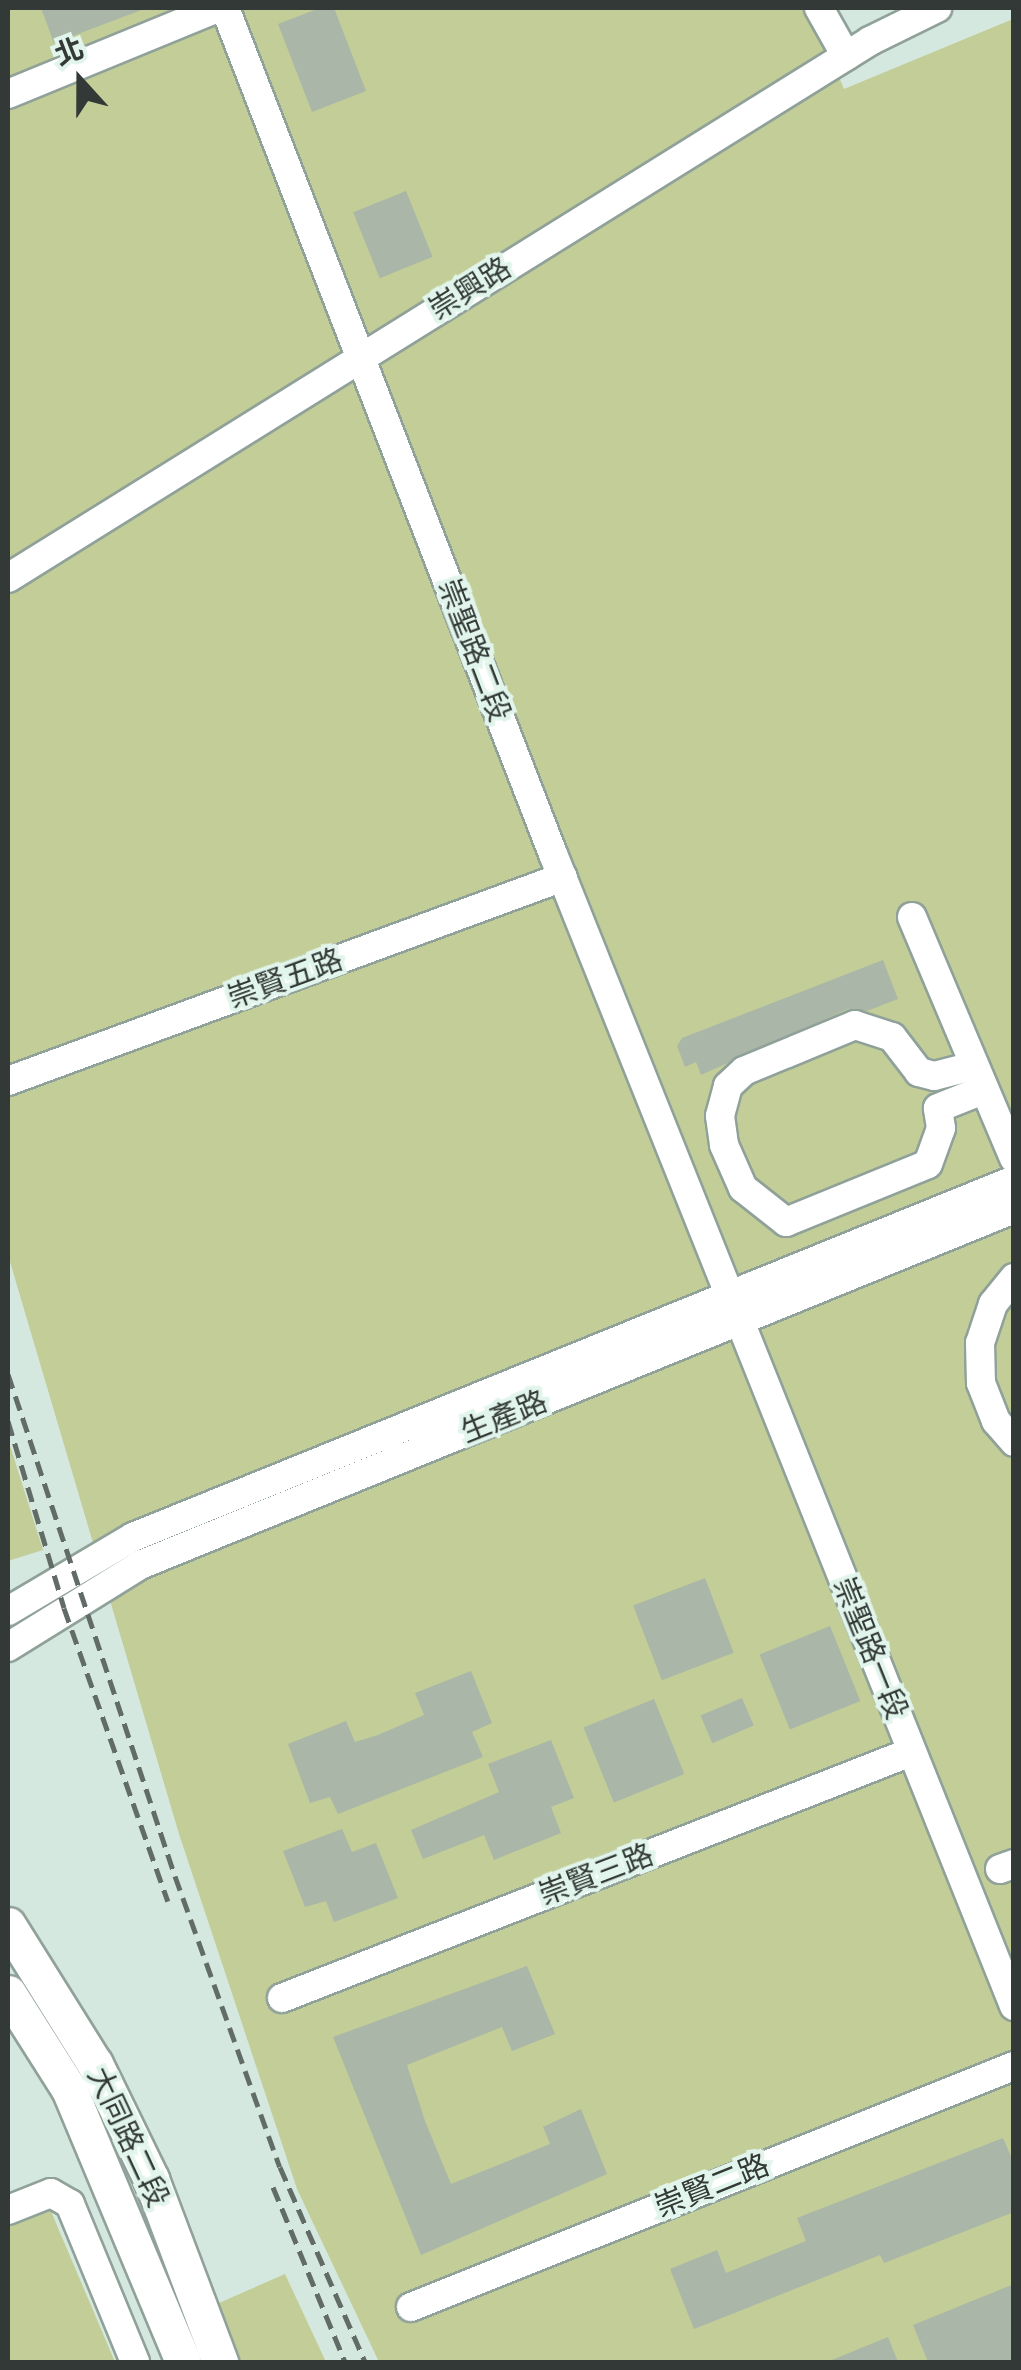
<!DOCTYPE html>
<html>
<head>
<meta charset="utf-8">
<style>
	body { margin:0 }
	#map { position:relative; width:1021px; height:2370px; overflow:hidden; background:#d5e8df; font-family:"Work Sans","Noto Sans TC",sans-serif }
	div>[style] { position:absolute }
	[style*='--x'] { left:calc(var(--x)*1px); top:calc(var(--y)*1px); width:calc(var(--w)*1px); rotate:calc(var(--a)*1deg) }
	.green>* { inset:0; background:#c3cd97 }
	.building>* { inset:0; background:#aab6a8; transform-origin:0 0 }
	.roads { filter:drop-shadow(2px 0 #8fa199) drop-shadow(-2px 0 #8fa199) drop-shadow(0 2px #8fa199) drop-shadow(0 -2px #8fa199) }
	.minor>* { height:28px; margin:-14px; padding:0 14px; transform-origin:14px; border-radius:14px; background:#fff }
	.major>* { height:35px; margin:-17.5px; padding:0 17.5px; transform-origin:17.5px; border-radius:17.5px; background:#fff }
	.rail>* { height:5px; margin-top:-2.5px; transform-origin:0; background:repeating-linear-gradient(90deg,#626c67 0 15px,transparent 0 23px) }
	span { translate:-50% -50%; white-space:nowrap; text-align:center; line-height:1.15; -webkit-text-stroke:8px #e2f5ec; paint-order:stroke }
	.street-label { font-size:30px; color:#323936 }
	.frame { position:absolute; inset:0; border:10px solid #323936; pointer-events:none }
	.north { position:absolute; left:30px; top:30px; width:100px; height:100px; -webkit-text-stroke:8px #e2f5ec; paint-order:stroke; rotate:339deg; font-size:28px; font-weight:700; line-height:40px; text-align:center; color:#323936 }
	.north::after { content:''; display:block; margin:auto; width:35px; height:45px; background:#323936; clip-path:polygon(50% 0,100% 100%,50% 72%,0 100%) }
</style>
</head>
<body>
<div id="map">
	<div class="green">
		<i style="clip-path:polygon(8px 8px,810px 8px,844px 89px,1013px 19px,1013px 2362px,379px 2362px,297px 2189px,179px 1834px,8px 1255px)"></i>
		<i style="clip-path:polygon(8px 1439px,43px 1550px,8px 1561px)"></i>
		<i style="clip-path:polygon(50px 2209px,115px 2362px,8px 2362px,8px 2227px)"></i>
		<i style="clip-path:polygon(285px 2274px,326px 2362px,240px 2362px,219px 2303px)"></i>
	</div>
	<div class="building">
		<i style="clip-path:polygon(41px 8px,144px 8px,144px 9px,54px 43px)"></i>
		<i style="clip-path:polygon(320px 8px,334px 8px,366px 91px,312px 112px,278px 24px)"></i>
		<i style="left:406px;top:191px;width:71px;height:57px;rotate:68deg"></i>
		<i style="clip-path:polygon(883px 960px,898px 999px,867px 1011px,848px 1009px,701px 1075px,696px 1062px,685px 1067px,677px 1046px,682px 1038px)"></i>
		<i style="left:705px;top:1578px;width:80px;height:77px;rotate:69deg"></i>
		<i style="left:830px;top:1626px;width:81px;height:76px;rotate:68deg"></i>
		<i style="clip-path:polygon(471px 1671px,492px 1723px,472px 1732px,483px 1757px,338px 1814px,330px 1797px,310px 1803px,288px 1744px,346px 1721px,355px 1742px,378px 1735px,424px 1715px,415px 1693px)"></i>
		<i style="left:742px;top:1698px;width:30px;height:45px;rotate:67deg"></i>
		<i style="left:654px;top:1699px;width:81px;height:76px;rotate:68deg"></i>
		<i style="clip-path:polygon(551px 1740px,574px 1798px,551px 1807px,561px 1833px,494px 1860px,484px 1835px,423px 1859px,411px 1830px,499px 1792px,488px 1764px)"></i>
		<i style="clip-path:polygon(342px 1829px,352px 1852px,376px 1843px,398px 1898px,334px 1922px,326px 1901px,305px 1907px,283px 1851px)"></i>
		<i style="clip-path:polygon(527px 1966px,555px 2034px,512px 2051px,502px 2027px,407px 2065px,425px 2121px,451px 2184px,550px 2144px,543px 2127px,581px 2109px,607px 2174px,421px 2255px,333px 2037px)"></i>
		<i style="clip-path:polygon(1003px 2138px,1014px 2163px,1014px 2212px,884px 2263px,880px 2255px,694px 2329px,670px 2269px,717px 2250px,726px 2273px,806px 2241px,797px 2218px)"></i>
		<i style="clip-path:polygon(1014px 2284px,1014px 2362px,928px 2362px,913px 2325px)"></i>
		<i style="clip-path:polygon(888px 2337px,898px 2362px,827px 2362px)"></i>
	</div>
	<div class="roads">
		<div class="minor">
			<i style="--x:225;--y:8;--w:907;--a:68.81"></i>
			<i style="--x:553;--y:854;--w:1241;--a:68.19"></i>
			<i style="--x:819;--y:8;--w:55;--a:60.6"></i>
			<i style="--x:8;--y:94;--w:227;--a:-22.3"></i>
			<i style="--x:8;--y:578;--w:1016;--a:-31.92"></i>
			<i style="--x:870;--y:41;--w:75;--a:-26.2"></i>
			<i style="--x:912;--y:917;--w:262;--a:67.1"></i>
			<i style="--x:973;--y:1066;--w:40;--a:165.6"></i>
			<i style="--x:934;--y:1076;--w:16;--a:-165"></i>
			<i style="--x:919;--y:1072;--w:44;--a:-127.6"></i>
			<i style="--x:892;--y:1037;--w:39;--a:-162"></i>
			<i style="--x:855;--y:1025;--w:120;--a:157.5"></i>
			<i style="--x:744;--y:1071;--w:22;--a:137"></i>
			<i style="--x:728;--y:1086;--w:31;--a:105"></i>
			<i style="--x:720;--y:1116;--w:29;--a:82"></i>
			<i style="--x:724;--y:1145;--w:47;--a:66.2"></i>
			<i style="--x:743;--y:1188;--w:55;--a:38.3"></i>
			<i style="--x:786;--y:1222;--w:153;--a:-22.2"></i>
			<i style="--x:928;--y:1164;--w:38;--a:-70"></i>
			<i style="--x:941;--y:1128;--w:20;--a:-99"></i>
			<i style="--x:938;--y:1108;--w:48;--a:-21.8"></i>
			<i style="--x:8;--y:1081;--w:591;--a:-20.18"></i>
			<i style="--x:1014;--y:1278;--w:33;--a:129"></i>
			<i style="--x:993;--y:1304;--w:41;--a:108.4"></i>
			<i style="--x:980;--y:1343;--w:40;--a:88.6"></i>
			<i style="--x:981;--y:1383;--w:41;--a:68.5"></i>
			<i style="--x:996;--y:1421;--w:28;--a:49"></i>
			<i style="--x:8;--y:1611;--w:145;--a:-30.6"></i>
			<i style="--x:133;--y:1537;--w:951;--a:-22.06"></i>
			<i style="--x:8;--y:1647;--w:155;--a:-31.8"></i>
			<i style="--x:140;--y:1565;--w:944;--a:-22.16"></i>
			<i style="--x:1000;--y:1869;--w:15;--a:-20"></i>
			<i style="--x:282;--y:1998;--w:675;--a:-21.36"></i>
			<i style="--x:8;--y:2210;--w:46;--a:-21.6"></i>
			<i style="--x:51;--y:2193;--w:22;--a:30"></i>
			<i style="--x:70;--y:2204;--w:171;--a:67.6"></i>
			<i style="--x:411;--y:2307;--w:649;--a:-21.79"></i>
		</div>
		<div class="major">
			<i style="--x:8;--y:1925;--w:164;--a:58"></i>
			<i style="--x:95;--y:2064;--w:128;--a:64"></i>
			<i style="--x:151;--y:2179;--w:196;--a:69.3"></i>
			<i style="--x:8;--y:1993;--w:114;--a:57.6"></i>
			<i style="--x:69;--y:2089;--w:296;--a:67.3"></i>
		</div>
	</div>
	<div class="rail">
		<i style="--x:8;--y:1374;--w:529;--a:71.6"></i>
		<i style="--x:175;--y:1876;--w:309;--a:70.2"></i>
		<i style="--x:280;--y:2167;--w:213;--a:66.4"></i>
		<i style="--x:8;--y:1421;--w:195;--a:73.3"></i>
		<i style="--x:64;--y:1608;--w:311;--a:70.5"></i>
		<i style="--x:273;--y:2187;--w:189;--a:67.6"></i>
	</div>
	<div class="street-label">
		<span style="left:470px;top:289px;rotate:-32deg">崇興路</span>
		<span style="left:474px;top:650px;rotate:69deg">崇聖路二段</span>
		<span style="left:285px;top:979px;rotate:-20deg">崇賢五路</span>
		<span style="left:504px;top:1417px;rotate:-22deg">生產路</span>
		<span style="left:870px;top:1648px;rotate:68deg">崇聖路一段</span>
		<span style="left:596px;top:1875px;rotate:-21deg">崇賢三路</span>
		<span style="left:128px;top:2137px;rotate:65deg">大同路二段</span>
		<span style="left:712px;top:2186px;rotate:-22deg">崇賢二路</span>
	</div>
	<div class="frame"></div>
	<div class="north">北</div>
</div>
</body>
</html>
